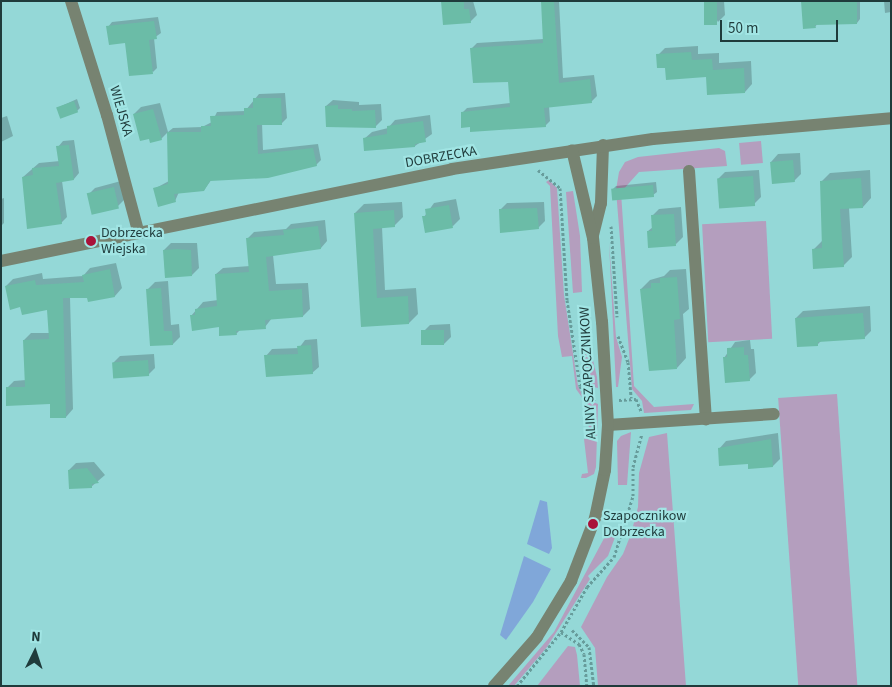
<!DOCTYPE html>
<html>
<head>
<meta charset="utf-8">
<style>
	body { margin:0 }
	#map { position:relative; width:892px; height:687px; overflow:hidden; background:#94d8d7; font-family:"Source Sans 3",sans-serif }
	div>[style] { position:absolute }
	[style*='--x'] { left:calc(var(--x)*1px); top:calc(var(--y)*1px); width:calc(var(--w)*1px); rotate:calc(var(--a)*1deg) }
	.green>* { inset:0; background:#b49ebe; transform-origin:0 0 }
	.water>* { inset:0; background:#80a7d9 }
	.shadow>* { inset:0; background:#0003 }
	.building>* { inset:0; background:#6bbca7; transform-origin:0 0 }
	.path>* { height:3px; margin-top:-1.5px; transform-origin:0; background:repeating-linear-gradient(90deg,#679c9b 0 2.5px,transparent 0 5px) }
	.minor>* { height:12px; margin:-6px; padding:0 6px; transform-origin:6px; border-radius:6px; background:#778371 }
	.dots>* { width:14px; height:14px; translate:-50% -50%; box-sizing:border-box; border:2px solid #a1e5e4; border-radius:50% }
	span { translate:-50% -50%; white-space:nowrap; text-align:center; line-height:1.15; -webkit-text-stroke:4.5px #a1e5e4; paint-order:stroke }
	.street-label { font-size:14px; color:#1f3b3b }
	.poi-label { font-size:14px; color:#1f3b3b }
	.left { translate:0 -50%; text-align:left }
	.frame { position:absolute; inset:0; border:2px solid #1f3b3b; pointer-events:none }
	.north { position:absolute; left:10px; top:627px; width:50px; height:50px; -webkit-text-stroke:4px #a1e5e4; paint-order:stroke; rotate:4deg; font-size:14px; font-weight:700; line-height:20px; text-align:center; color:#1f3b3b }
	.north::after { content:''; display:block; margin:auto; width:18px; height:22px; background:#1f3b3b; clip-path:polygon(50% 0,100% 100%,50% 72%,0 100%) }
	.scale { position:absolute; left:720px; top:20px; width:118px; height:22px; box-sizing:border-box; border:2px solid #1f3b3b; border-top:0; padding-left:6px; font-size:15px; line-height:18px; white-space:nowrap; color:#1f3b3b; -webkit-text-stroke:4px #a1e5e4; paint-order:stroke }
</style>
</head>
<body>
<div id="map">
	<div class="green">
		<i style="left:761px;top:141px;width:22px;height:22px;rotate:85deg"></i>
		<i style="clip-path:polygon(719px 148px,725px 151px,727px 166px,639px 172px,621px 192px,634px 386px,654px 407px,694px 404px,691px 410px,644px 413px,642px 401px,632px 389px,616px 190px,619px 172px,625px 162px,638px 157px)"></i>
		<i style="clip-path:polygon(549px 180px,557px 188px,564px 295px,578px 386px,584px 398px,598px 404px,596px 467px,594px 474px,586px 478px,581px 478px,582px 474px,588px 473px,584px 439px,590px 438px,586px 403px,576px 389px,572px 356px,562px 357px,558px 336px,550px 186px,546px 182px)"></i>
		<i style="clip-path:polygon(573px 191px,580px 236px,582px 292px,573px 293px,566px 192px)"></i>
		<i style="left:766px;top:221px;width:118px;height:64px;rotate:87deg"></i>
		<i style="clip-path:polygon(609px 242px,616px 337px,622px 357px,618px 387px,616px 387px)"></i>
		<i style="clip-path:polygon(588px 339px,597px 377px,598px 388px,590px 386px,585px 377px,580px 340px)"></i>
		<i style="left:837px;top:394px;width:293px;height:59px;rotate:86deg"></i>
		<i style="clip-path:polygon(631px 432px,627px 485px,618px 485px,617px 441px,621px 436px)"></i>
		<i style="clip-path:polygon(667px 433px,686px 686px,598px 686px,595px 648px,581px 627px,607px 577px,623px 554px,631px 534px,638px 507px,639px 473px,649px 437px)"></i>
		<i style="clip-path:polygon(609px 529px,617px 532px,608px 556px,588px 576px,590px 579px,547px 647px,514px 686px,508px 686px,554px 632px)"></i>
		<i style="clip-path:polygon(568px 646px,575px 647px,577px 655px,580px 686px,537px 686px)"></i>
	</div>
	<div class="water">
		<i style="clip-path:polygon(540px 500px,547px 502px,552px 548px,549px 554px,527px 544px)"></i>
		<i style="clip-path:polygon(524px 556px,551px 569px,533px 602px,506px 640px,500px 635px)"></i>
	</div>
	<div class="shadow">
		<i style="clip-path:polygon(442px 1px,473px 1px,477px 15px,470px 22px)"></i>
		<i style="clip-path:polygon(542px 1px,559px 1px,563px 78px,594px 75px,597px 96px,592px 101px,549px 106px,550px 121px,545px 126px,471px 126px,462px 113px,467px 108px,511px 103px,509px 80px,472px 48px,477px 43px,544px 39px)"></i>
		<i style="clip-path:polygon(705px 1px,724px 1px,725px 15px,718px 22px)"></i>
		<i style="clip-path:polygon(802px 1px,860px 1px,860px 19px,857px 23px,818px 23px,815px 27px)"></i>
		<i style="clip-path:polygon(884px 1px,891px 1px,891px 12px,885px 13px)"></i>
		<i style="clip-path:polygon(158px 17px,161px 33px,154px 38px,157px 68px,153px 72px,126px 42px,108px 27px,112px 22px)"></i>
		<i style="clip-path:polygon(698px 46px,698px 54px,719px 53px,719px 63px,751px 61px,752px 84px,745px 92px,708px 76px,666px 67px,658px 55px,665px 48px)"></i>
		<i style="clip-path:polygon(285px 93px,287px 118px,282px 123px,262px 123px,263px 150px,318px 144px,321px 160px,316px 165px,212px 179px,204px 190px,179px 192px,175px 201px,154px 189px,169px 181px,168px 132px,173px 128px,202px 127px,212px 122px,217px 112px,245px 111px,259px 94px)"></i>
		<i style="clip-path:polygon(77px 99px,80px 108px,77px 111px,57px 108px)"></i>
		<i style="clip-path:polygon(333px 100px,359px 102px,359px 105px,381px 104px,382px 120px,375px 127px,326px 106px)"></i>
		<i style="clip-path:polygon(160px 103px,168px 132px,161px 139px,150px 138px,134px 114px,141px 107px)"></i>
		<i style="clip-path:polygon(430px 115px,432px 134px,415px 146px,364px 139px,372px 132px,388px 128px,395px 120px)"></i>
		<i style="clip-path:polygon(7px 116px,13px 136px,1px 142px,1px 118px)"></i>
		<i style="clip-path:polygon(74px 140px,79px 173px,74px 179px,62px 181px,67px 217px,61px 223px,23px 177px,39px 163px,60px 161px,58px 147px,63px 141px)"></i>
		<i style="clip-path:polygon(800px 153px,801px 174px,794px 181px,771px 162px,778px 154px)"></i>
		<i style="clip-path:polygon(759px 170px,761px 197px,754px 204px,718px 179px,725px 172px)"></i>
		<i style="clip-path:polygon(870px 170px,871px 198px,863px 207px,849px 208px,852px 257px,843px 266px,813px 250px,822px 241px,822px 181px,830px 173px)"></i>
		<i style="clip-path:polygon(121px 181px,125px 199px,118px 206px,88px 195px,95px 188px)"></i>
		<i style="clip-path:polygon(656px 182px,657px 192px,653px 195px,613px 189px,616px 186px)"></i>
		<i style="clip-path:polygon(4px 198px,4px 223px,1px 226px,1px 199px)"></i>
		<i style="clip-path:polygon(456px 199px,460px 219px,453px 226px,424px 217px,434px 203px)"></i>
		<i style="clip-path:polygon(402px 202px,403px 217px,394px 226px,382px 227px,385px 290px,416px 288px,418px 314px,409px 323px,362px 325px,355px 213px,364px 204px)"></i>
		<i style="clip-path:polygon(544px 202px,545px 221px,538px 228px,500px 210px,507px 203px)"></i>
		<i style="clip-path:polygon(681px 207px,683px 237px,676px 244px,648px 231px,653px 227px,652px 216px,659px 209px)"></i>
		<i style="clip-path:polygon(325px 220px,327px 241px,321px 248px,273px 255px,276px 284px,308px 283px,310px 309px,303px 316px,272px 318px,265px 327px,241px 329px,236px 334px,191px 316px,203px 302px,218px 300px,216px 274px,223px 268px,250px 266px,247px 239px,254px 232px,286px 229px,291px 224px)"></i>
		<i style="clip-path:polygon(171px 243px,197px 243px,199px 268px,192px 275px,164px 250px)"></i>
		<i style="clip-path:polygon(116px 263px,122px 288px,115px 296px,70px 297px,73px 409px,66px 417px,51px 403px,7px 388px,14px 381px,26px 380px,24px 340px,31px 333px,50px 333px,49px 309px,21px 306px,6px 286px,13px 279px,42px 273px,43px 279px,83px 276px,90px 268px)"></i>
		<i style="clip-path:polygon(686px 269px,689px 309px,683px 314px,686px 358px,677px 368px,641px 289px,650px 280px,664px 276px,670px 270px)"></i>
		<i style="clip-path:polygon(168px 281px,171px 325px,179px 324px,180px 337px,173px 344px,152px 345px,148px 289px,155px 282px)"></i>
		<i style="clip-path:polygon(870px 306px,871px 331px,864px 338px,822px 340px,817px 345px,796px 318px,803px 311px)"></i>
		<i style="clip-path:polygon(450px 324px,451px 337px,444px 344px,423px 332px,430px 325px)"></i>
		<i style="clip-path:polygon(317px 339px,319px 367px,312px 373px,266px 356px,272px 349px,299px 348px,305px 340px)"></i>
		<i style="clip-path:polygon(750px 340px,751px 349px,754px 349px,756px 373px,749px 380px,724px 358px,735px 342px)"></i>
		<i style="clip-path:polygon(154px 354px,155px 368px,148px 375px,113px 363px,120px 356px)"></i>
		<i style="clip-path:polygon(778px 433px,780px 459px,773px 466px,749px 463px,719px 449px,726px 441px)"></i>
		<i style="clip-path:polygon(94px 462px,105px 475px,91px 487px,69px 470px,76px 463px)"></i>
	</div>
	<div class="building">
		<i style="clip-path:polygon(441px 1px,464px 1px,464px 9px,469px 9px,471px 23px,443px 25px)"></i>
		<i style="clip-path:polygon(541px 1px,554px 1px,559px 83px,590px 79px,592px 103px,544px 108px,546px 127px,470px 132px,470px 127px,461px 128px,461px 112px,510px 107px,508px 82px,473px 83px,470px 48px,543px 43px)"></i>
		<i style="left:704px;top:1px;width:13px;height:24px"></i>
		<i style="clip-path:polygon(801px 1px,857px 1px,857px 24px,815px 25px,816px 28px,803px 29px)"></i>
		<i style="clip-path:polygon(154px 21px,157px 39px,149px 40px,153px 74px,129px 76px,125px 43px,109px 45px,106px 26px)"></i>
		<i style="clip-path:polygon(691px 52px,692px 60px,712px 59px,713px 70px,744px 68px,745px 93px,707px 95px,706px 77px,666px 80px,665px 68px,657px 68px,656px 54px)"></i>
		<i style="clip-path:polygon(253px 98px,281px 98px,282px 125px,257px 125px,258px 154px,313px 148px,317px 166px,268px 178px,210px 181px,204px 191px,174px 194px,176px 202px,158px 207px,153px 188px,168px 184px,167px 132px,201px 132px,201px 126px,211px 126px,210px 116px,244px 115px,244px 108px,253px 108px)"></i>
		<i style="left:74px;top:101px;width:12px;height:19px;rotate:70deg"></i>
		<i style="clip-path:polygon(338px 105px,338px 109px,352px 109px,352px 111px,375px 110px,376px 128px,326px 127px,325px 106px)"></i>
		<i style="clip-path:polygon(153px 109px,162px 140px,150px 143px,149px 139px,140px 141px,133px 114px)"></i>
		<i style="clip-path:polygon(423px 121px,426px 142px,415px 144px,415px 147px,364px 151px,363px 138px,387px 134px,387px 126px)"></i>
		<i style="clip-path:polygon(69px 145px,74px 180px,56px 183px,62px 224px,27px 229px,22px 177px,33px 175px,32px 168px,59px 166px,56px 146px)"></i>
		<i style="left:793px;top:160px;width:22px;height:23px;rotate:85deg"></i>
		<i style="left:753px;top:176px;width:30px;height:36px;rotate:86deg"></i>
		<i style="clip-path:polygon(861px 178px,863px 208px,840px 209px,844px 267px,813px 269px,812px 249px,822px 248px,820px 181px)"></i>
		<i style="left:653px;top:185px;width:12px;height:42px;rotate:85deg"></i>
		<i style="left:114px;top:187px;width:22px;height:28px;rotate:77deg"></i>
		<i style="clip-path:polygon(449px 205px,453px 228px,425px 233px,422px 216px,426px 216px,425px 209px)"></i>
		<i style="clip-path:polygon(537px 208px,539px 229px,500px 233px,499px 209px)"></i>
		<i style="clip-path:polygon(394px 210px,395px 227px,373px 229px,377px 298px,408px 296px,409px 324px,361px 327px,354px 213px)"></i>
		<i style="clip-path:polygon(674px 214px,676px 246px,648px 248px,647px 231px,652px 231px,651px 215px)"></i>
		<i style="clip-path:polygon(318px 226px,321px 249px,266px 257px,269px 291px,302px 289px,303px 317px,265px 320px,266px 329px,236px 331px,237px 335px,219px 336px,219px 327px,192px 331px,190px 315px,195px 315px,195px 309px,217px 306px,215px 274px,249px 272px,246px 238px,284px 235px,283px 230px)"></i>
		<i style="clip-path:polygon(177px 249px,191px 250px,192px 276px,165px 278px,163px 250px)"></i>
		<i style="clip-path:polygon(110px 269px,115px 297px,88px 302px,87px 298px,63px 298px,66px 418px,50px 418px,50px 404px,6px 406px,6px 387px,25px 387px,23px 340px,49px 339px,47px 310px,22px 315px,20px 307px,10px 310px,5px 286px,35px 280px,36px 285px,84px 282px,82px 275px)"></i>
		<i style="clip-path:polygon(677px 277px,680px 319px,674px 320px,677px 369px,649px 371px,640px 289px,651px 288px,651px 283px,660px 283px,660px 278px)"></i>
		<i style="clip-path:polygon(161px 288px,164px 331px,172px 331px,173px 345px,150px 346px,146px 289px)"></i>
		<i style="clip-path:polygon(863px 313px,865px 339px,818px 342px,818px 346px,797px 347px,795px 318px)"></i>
		<i style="left:444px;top:330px;width:15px;height:23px;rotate:90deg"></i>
		<i style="clip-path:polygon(311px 345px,313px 374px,266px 377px,264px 355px,298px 354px,297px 346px)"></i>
		<i style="clip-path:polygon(744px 347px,744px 355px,748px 355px,750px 381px,725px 383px,723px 357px,727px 357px,727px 348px)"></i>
		<i style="left:148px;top:360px;width:16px;height:36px;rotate:86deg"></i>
		<i style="clip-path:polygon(771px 439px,773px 467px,748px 469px,748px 464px,719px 466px,718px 448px)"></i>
		<i style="clip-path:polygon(87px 468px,99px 483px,92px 484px,92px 488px,69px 489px,68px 470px)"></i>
	</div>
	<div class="path">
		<i style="--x:538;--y:170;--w:28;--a:39"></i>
		<i style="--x:560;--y:188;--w:112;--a:86.4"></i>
		<i style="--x:567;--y:300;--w:87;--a:81.4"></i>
		<i style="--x:580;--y:386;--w:10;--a:66"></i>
		<i style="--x:584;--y:395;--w:13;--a:29"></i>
		<i style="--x:611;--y:226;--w:91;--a:86.2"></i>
		<i style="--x:618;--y:336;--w:28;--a:69"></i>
		<i style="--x:628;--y:362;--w:36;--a:85"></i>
		<i style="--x:619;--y:400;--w:17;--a:-3"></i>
		<i style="--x:636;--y:399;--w:13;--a:67"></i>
		<i style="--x:572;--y:630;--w:24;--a:45"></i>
		<i style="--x:589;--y:647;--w:39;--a:83"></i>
		<i style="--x:561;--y:632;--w:22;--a:34"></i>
		<i style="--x:579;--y:644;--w:11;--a:63"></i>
		<i style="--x:584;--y:654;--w:32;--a:85"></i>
		<i style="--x:517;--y:686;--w:70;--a:-50.8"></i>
		<i style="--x:561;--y:632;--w:52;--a:-60"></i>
		<i style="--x:587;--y:587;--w:40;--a:-48"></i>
		<i style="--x:614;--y:557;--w:64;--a:-72.7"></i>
		<i style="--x:633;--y:496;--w:29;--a:-90"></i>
		<i style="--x:633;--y:467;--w:34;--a:-75"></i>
	</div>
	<div class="minor">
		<i style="--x:71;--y:1;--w:120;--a:72.5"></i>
		<i style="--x:107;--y:115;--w:120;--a:75"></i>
		<i style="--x:689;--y:171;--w:249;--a:86.1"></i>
		<i style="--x:593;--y:235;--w:33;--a:-76"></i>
		<i style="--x:601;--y:203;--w:58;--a:-88"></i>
		<i style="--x:1;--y:261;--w:460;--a:-11.5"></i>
		<i style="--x:452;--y:169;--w:203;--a:-8.5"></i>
		<i style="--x:653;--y:139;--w:239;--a:-5"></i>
		<i style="--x:608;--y:425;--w:166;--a:-3.8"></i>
		<i style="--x:494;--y:686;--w:65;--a:-48.7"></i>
		<i style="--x:537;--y:637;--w:66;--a:-58.7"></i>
		<i style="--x:571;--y:581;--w:67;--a:-69.1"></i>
		<i style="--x:595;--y:518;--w:49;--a:-78.2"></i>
		<i style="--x:605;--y:470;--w:45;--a:-86.2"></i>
		<i style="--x:608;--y:425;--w:103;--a:-93.3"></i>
		<i style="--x:602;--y:322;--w:84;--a:-96.1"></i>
		<i style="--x:593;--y:238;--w:90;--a:-103.4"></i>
	</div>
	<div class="dots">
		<i style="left:91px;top:241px;background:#a91239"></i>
		<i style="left:593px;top:524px;background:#a91239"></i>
	</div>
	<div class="street-label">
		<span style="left:121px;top:111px;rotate:74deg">WIEJSKA</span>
		<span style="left:441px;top:157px;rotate:-10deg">DOBRZECKA</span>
		<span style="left:588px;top:373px;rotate:-93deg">ALINY SZAPOCZNIKOW</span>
	</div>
	<div class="poi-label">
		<span class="left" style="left:101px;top:241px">Dobrzecka<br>Wiejska</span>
		<span class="left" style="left:603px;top:524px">Szapocznikow<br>Dobrzecka</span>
	</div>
	<div class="frame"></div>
	<div class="north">N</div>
	<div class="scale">50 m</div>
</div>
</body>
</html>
